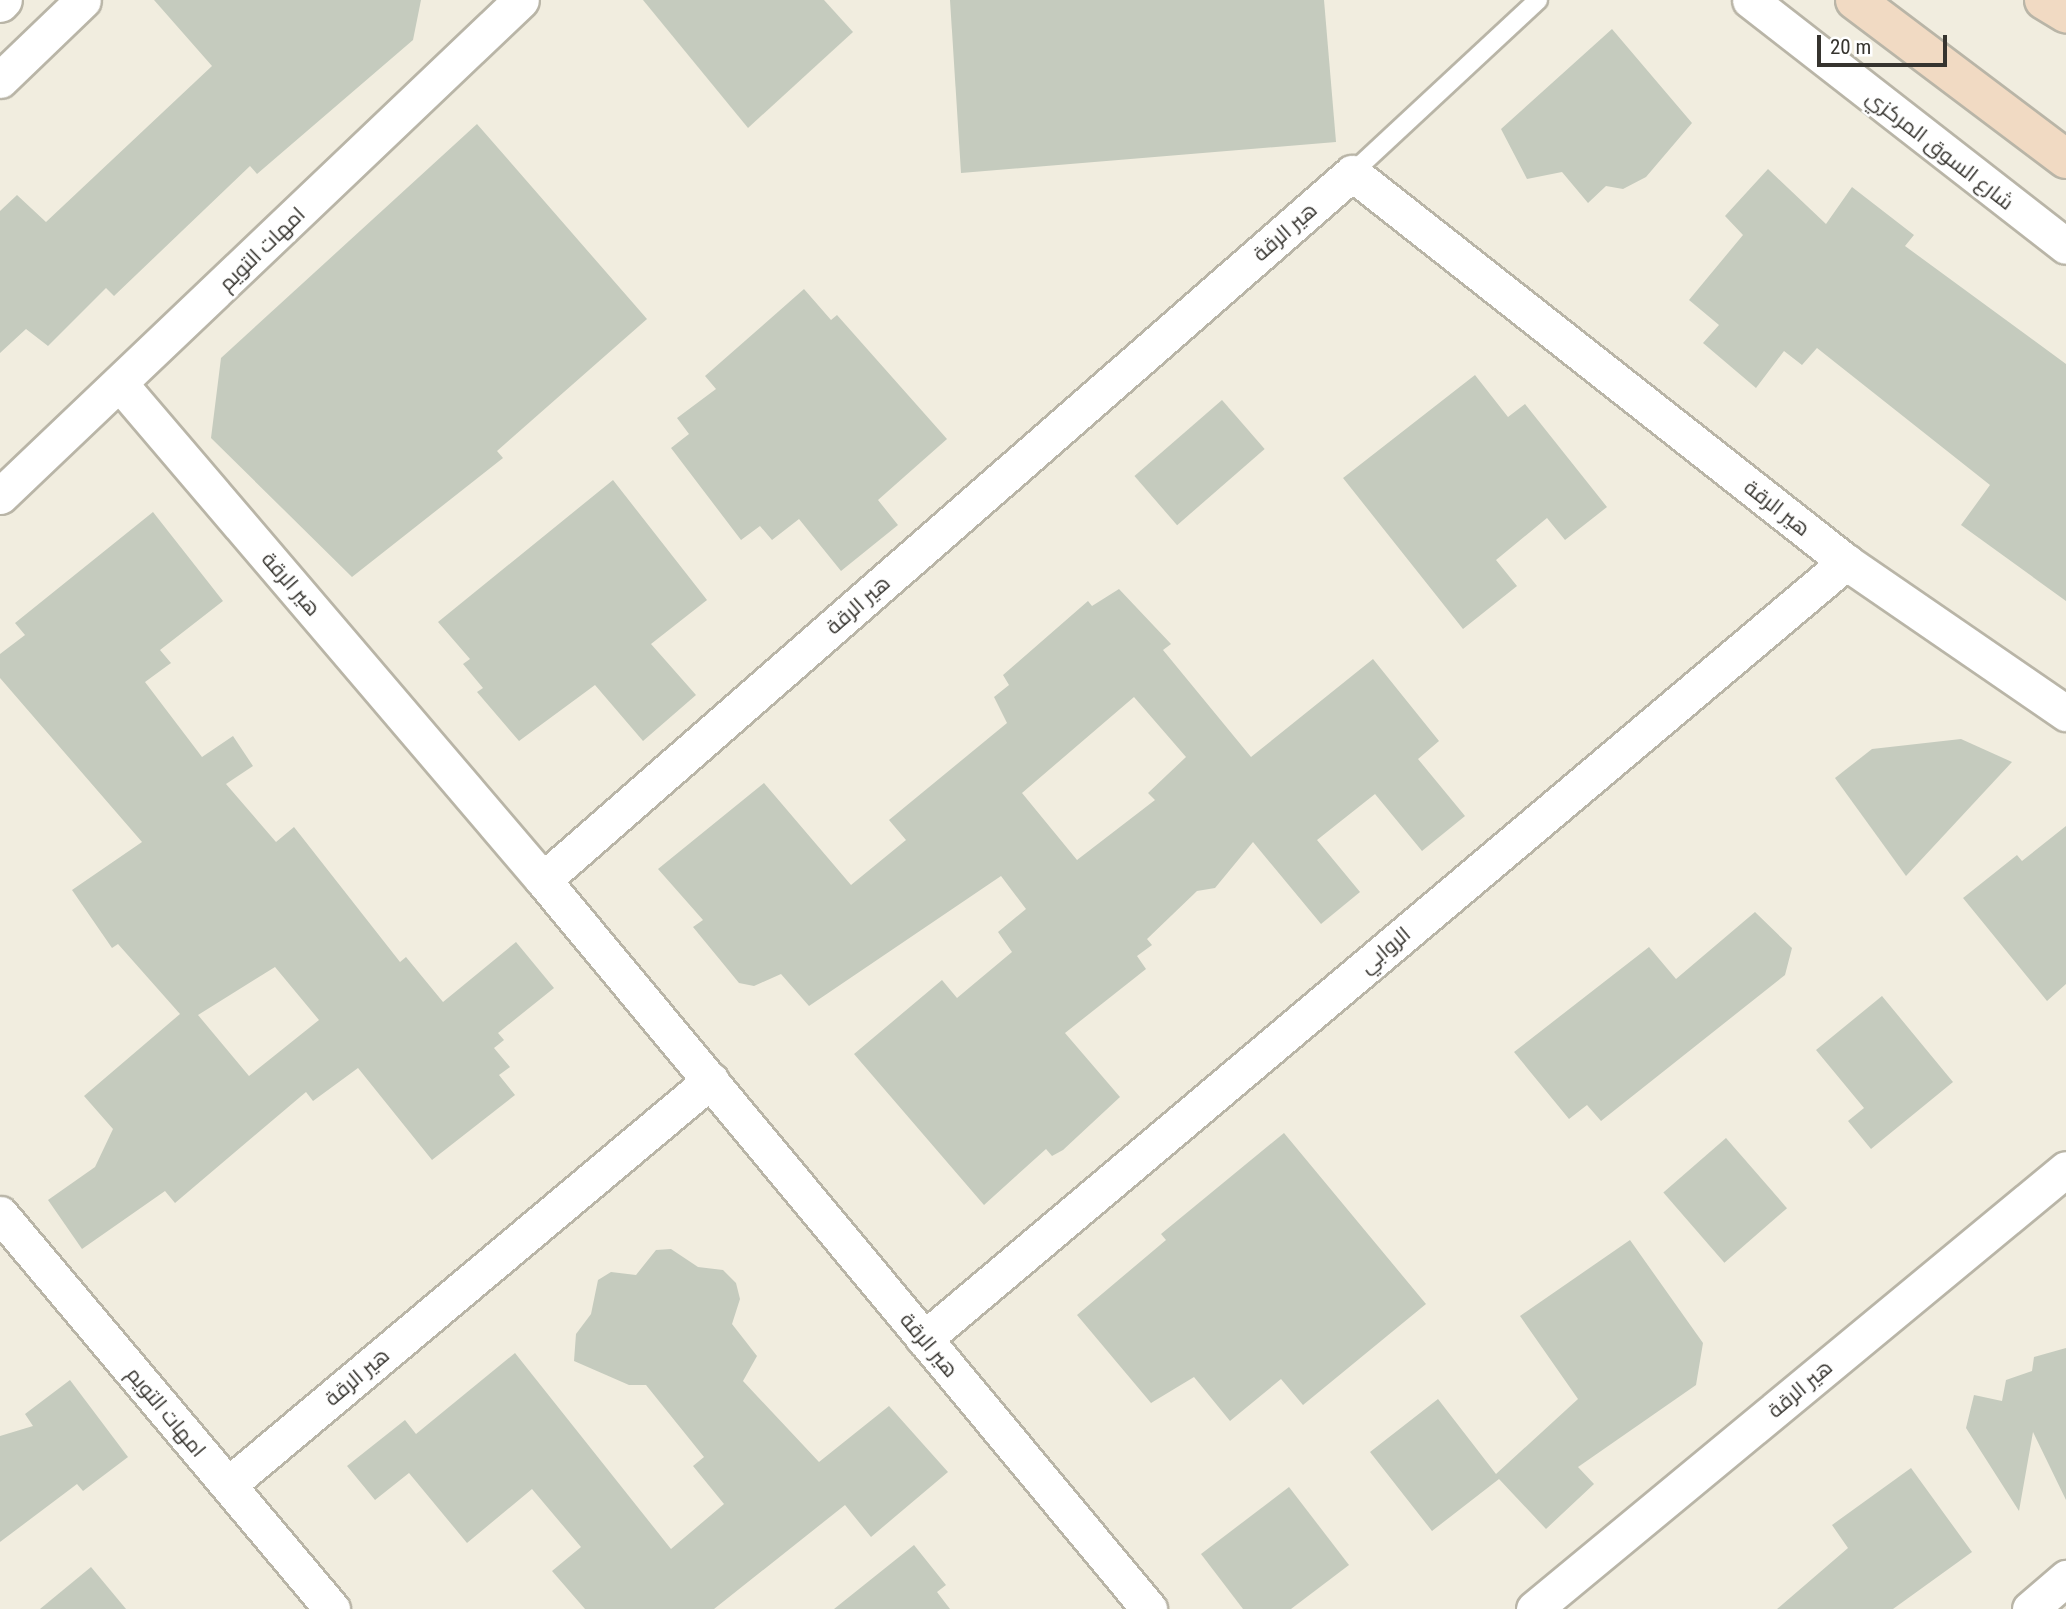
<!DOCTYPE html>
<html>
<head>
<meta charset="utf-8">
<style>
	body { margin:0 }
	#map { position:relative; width:2066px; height:1609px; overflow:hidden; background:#f1eddf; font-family:"Roboto Condensed",Cairo,sans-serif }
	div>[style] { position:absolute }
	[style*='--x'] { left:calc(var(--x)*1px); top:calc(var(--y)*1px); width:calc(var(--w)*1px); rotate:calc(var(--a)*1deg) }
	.building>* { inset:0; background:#c5cbbe; transform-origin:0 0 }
	.roads { filter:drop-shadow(2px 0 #b9b5a7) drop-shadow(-2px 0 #b9b5a7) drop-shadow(0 2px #b9b5a7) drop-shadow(0 -2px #b9b5a7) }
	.service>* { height:18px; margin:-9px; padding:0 9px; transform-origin:9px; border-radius:9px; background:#fff }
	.minor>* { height:35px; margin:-17.5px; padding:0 17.5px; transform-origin:17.5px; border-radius:17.5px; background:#fff }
	.tertiary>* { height:38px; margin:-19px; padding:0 19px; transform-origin:19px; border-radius:19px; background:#fff }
	.secondary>* { height:38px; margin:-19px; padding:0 19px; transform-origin:19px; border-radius:19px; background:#f1dac3 }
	span { translate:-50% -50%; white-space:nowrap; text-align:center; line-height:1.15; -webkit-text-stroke:5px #fff; paint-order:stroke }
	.street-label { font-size:21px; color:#36342f }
	.scale { position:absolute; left:1817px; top:35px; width:130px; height:32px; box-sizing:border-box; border:4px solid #36342f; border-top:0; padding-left:9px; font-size:21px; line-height:24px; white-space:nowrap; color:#36342f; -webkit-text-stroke:5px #fff; paint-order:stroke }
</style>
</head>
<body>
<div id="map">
	<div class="building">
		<i style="clip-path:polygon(154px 0,421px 0,413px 40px,257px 174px,250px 166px,114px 296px,106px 288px,48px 346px,26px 329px,0 353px,0 211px,17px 195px,46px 222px,212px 66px)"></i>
		<i style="clip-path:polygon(643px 0,824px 0,853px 32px,748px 128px)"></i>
		<i style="clip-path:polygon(950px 0,1324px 0,1336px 142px,961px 173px)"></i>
		<i style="clip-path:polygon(1612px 29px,1692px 123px,1646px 177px,1623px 189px,1606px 186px,1588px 203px,1562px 172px,1527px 179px,1501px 129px)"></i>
		<i style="clip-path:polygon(477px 124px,647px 319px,497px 451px,503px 458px,352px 577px,211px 438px,221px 358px)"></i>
		<i style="clip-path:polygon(1768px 169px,1826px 224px,1852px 187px,1914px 235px,1905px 246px,2066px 364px,2066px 601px,1961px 525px,1990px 485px,1817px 348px,1802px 365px,1784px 351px,1756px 388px,1703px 343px,1719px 325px,1689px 300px,1743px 235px,1725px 216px)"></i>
		<i style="clip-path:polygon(804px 289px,831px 320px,837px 315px,947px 439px,878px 500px,898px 525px,841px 571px,799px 519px,772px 540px,760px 526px,741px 540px,671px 448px,689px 434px,677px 418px,716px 389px,705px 376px)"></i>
		<i style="clip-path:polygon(1475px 375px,1508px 417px,1525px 404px,1607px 507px,1565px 540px,1547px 518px,1496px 560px,1517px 586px,1463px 629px,1343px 478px)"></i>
		<i style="left:1222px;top:400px;width:65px;height:116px;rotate:49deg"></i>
		<i style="clip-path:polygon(613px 480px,707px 600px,651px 644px,696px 695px,643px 741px,595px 685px,519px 741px,477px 692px,483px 688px,463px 664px,470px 659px,438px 622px)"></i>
		<i style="clip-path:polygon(evenodd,153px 512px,223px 601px,160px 650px,171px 663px,145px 682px,202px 757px,233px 736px,253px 766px,226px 784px,276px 842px,294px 827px,400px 962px,406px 957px,443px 1002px,516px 942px,554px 988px,498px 1033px,504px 1040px,494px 1048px,510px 1067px,499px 1075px,515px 1095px,432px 1160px,358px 1068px,313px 1101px,306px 1092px,175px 1203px,165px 1191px,82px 1249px,48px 1200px,95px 1167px,113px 1129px,84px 1096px,180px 1014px,118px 944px,112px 948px,72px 890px,142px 842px,0 678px,0 654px,25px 635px,15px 623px,153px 512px,275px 967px,319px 1020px,249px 1076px,198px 1015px,275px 967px)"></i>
		<i style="clip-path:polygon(evenodd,1119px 589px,1171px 644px,1163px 650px,1251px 757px,1373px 659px,1439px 741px,1418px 759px,1465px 816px,1422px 851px,1375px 794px,1317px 840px,1360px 892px,1321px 924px,1253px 842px,1215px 888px,1197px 891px,1147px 939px,1152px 945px,1137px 956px,1146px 969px,1065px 1033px,1120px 1097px,1063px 1150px,1052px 1156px,1046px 1149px,984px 1205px,854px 1054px,942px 980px,957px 998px,1012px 952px,998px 932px,1026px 909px,1001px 876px,809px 1006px,781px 974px,754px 986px,739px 983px,693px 927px,703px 920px,658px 869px,764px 783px,851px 885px,906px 840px,889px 820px,1007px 723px,994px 697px,1009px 685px,1003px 675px,1088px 601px,1092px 606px,1119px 589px,1134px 697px,1186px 757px,1148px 793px,1155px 800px,1077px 860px,1022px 793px,1134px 697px)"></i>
		<i style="clip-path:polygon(1961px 739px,2012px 762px,1906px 876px,1835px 778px,1872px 749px)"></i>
		<i style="clip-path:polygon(2066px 826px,2066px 984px,2047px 1001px,1963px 898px,2017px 855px,2022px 861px)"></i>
		<i style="clip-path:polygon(1755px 912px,1792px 948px,1785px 975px,1601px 1121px,1587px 1105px,1569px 1119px,1514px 1052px,1649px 947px,1676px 979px)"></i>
		<i style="clip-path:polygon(1882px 996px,1953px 1082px,1871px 1149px,1848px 1121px,1864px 1108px,1816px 1050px)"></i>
		<i style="clip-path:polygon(1284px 1133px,1426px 1304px,1303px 1405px,1281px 1379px,1230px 1421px,1194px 1377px,1151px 1403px,1077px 1315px,1166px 1240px,1161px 1234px)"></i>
		<i style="left:1726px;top:1138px;width:93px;height:83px;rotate:49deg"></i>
		<i style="clip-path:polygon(1630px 1240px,1703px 1343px,1696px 1385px,1578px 1467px,1594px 1484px,1546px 1529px,1499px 1479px,1432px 1531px,1370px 1452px,1438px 1399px,1496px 1474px,1578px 1399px,1520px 1316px)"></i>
		<i style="clip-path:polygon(671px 1249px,698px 1267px,723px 1270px,736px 1283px,740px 1299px,732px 1324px,757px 1356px,743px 1381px,819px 1462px,889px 1406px,948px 1472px,871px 1537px,845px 1505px,714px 1609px,585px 1609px,552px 1571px,581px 1547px,532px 1489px,467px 1543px,409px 1473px,375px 1500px,347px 1466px,405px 1420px,416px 1434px,515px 1353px,671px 1549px,724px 1504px,693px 1466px,704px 1457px,646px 1385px,629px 1385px,574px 1361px,576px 1334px,591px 1314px,598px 1280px,611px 1272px,636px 1275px,656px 1250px)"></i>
		<i style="clip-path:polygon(2066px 1348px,2066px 1500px,2033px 1432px,2019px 1511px,1966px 1428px,1974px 1395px,2002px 1401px,2006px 1380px,2032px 1371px,2034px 1357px)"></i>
		<i style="clip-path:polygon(70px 1380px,128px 1457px,83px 1491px,77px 1484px,0 1542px,0 1436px,33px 1426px,25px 1414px)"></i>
		<i style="clip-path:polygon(1911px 1468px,1972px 1552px,1893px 1609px,1777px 1609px,1848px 1548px,1832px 1525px)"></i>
		<i style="clip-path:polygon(1289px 1487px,1349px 1565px,1291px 1609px,1243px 1609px,1201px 1554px)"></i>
		<i style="clip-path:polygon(914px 1545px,946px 1585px,937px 1592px,950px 1609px,834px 1609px)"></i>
		<i style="clip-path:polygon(91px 1567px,126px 1609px,40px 1609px)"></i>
	</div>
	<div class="roads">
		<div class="service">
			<i style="--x:1352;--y:173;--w:254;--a:-42.9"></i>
		</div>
		<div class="minor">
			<i style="--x:1750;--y:0;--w:400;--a:37.9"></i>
			<i style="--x:0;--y:80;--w:115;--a:-43.9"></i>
			<i style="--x:120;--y:384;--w:652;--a:49.54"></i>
			<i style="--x:543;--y:880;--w:948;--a:50.26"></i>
			<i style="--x:0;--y:496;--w:719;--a:-43.59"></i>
			<i style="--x:543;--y:880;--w:1074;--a:-41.15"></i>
			<i style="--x:1352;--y:173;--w:629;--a:38.22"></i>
			<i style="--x:1846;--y:562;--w:267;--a:34.5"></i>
			<i style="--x:0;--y:1214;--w:516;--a:49.95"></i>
			<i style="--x:924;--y:1339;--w:1206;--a:-40.12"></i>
			<i style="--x:228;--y:1485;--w:630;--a:-39.98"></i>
			<i style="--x:1534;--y:1609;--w:690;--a:-39.59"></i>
			<i style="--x:2030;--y:1609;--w:48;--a:-40.7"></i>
		</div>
		<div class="tertiary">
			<i style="--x:0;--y:3;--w:4;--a:-45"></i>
		</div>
		<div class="secondary">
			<i style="--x:1855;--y:0;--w:264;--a:37"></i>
			<i style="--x:2044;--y:0;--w:26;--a:31"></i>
		</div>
	</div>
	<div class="street-label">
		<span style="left:1940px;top:150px;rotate:38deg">شارع السوق المركزي</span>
		<span style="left:1285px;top:232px;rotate:-41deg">هير الرقة</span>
		<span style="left:262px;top:249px;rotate:-44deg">امهات التويم</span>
		<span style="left:1777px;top:508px;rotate:38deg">هير الرقة</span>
		<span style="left:291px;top:584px;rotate:49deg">هير الرقة</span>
		<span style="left:858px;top:605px;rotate:-41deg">هير الرقة</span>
		<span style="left:1385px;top:950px;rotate:-40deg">الروابي</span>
		<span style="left:929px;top:1345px;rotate:50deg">هير الرقة</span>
		<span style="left:357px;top:1377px;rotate:-40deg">هير الرقة</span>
		<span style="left:1800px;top:1389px;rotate:-40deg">هير الرقة</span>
		<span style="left:166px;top:1412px;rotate:50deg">امهات التويم</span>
	</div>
	<div class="scale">20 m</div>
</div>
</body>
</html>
